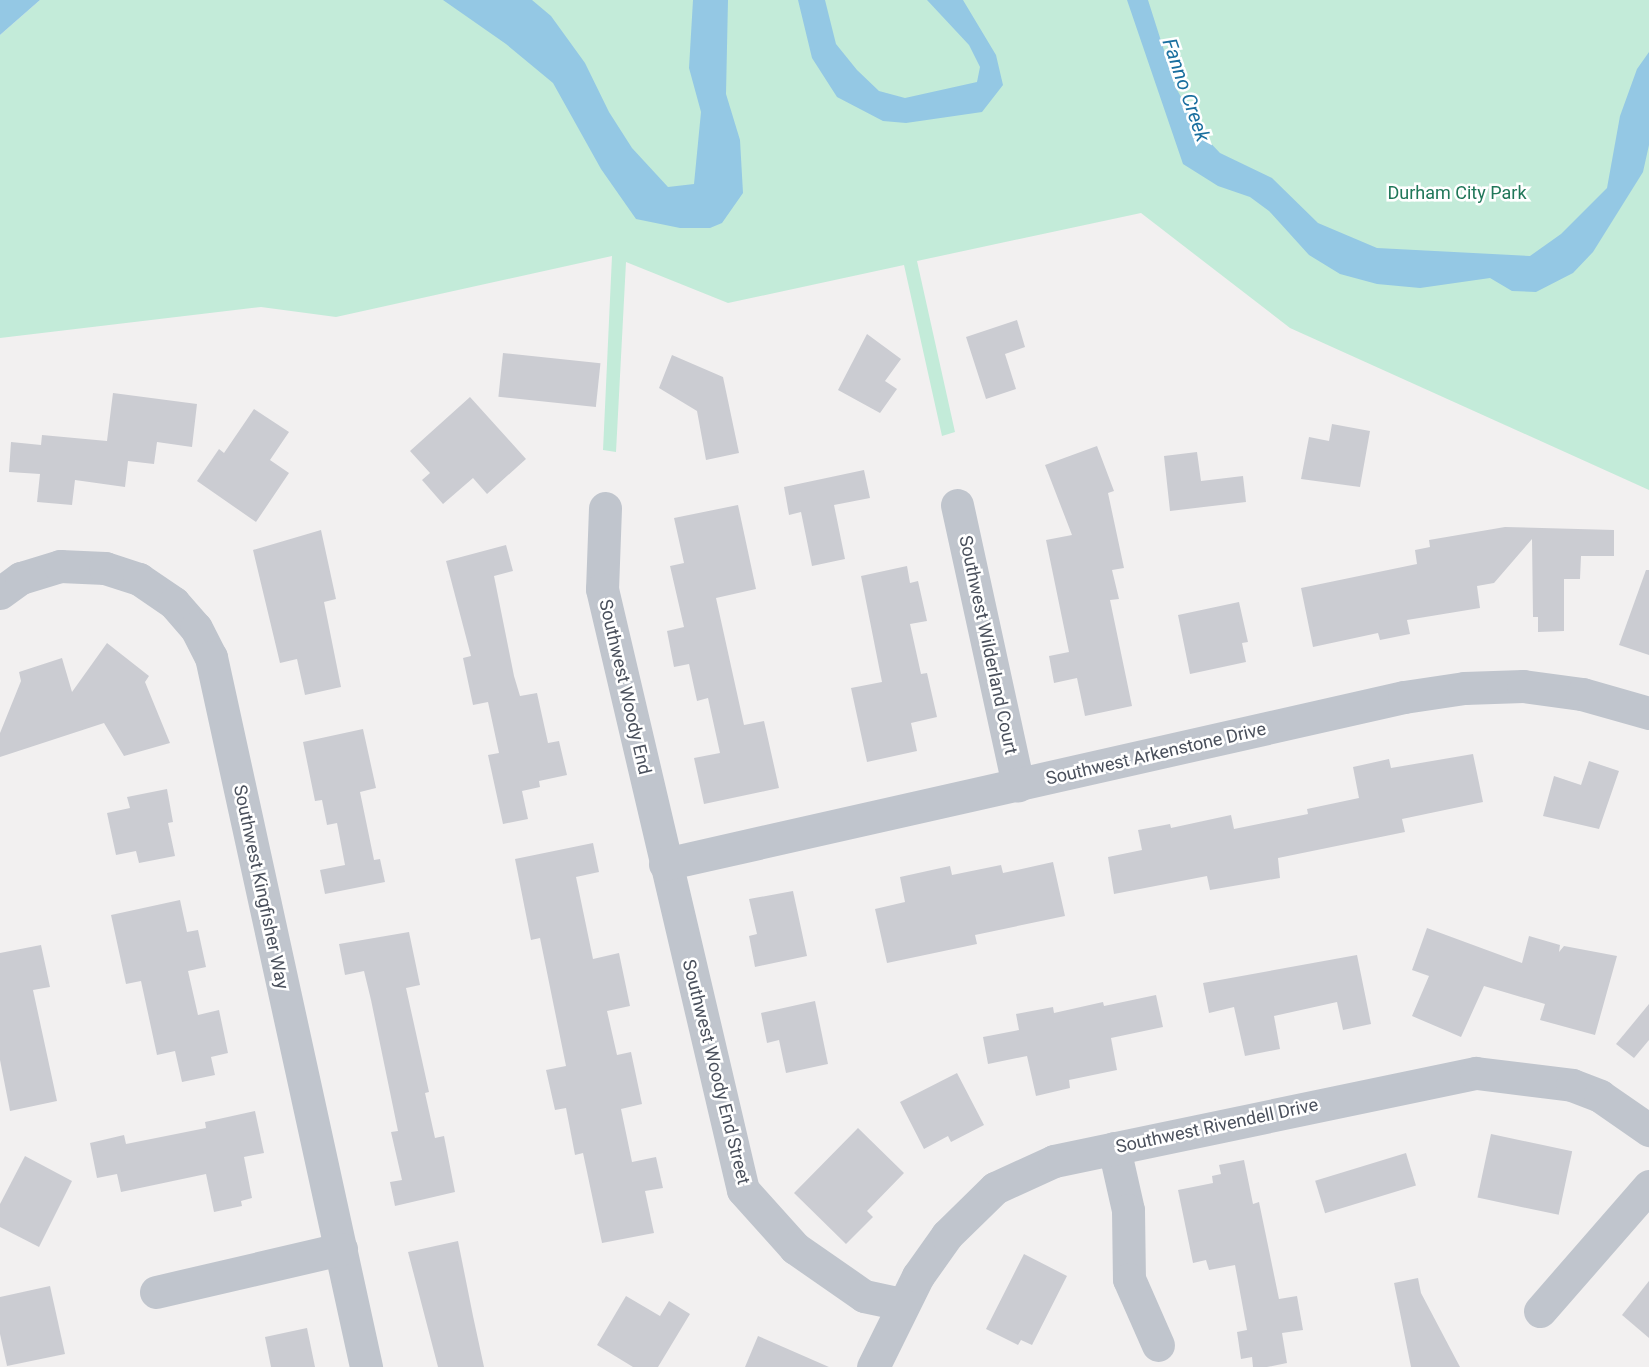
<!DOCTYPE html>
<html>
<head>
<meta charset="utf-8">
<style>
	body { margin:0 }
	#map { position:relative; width:1649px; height:1367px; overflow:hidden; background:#f2f0f0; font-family:Roboto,sans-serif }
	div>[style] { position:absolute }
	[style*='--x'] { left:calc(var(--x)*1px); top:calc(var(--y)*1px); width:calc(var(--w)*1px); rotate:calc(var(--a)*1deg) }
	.green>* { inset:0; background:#c3ebd9 }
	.water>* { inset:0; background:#94c8e4 }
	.building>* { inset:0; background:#cbccd2; transform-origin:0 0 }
	.street>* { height:33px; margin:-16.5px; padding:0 16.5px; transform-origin:16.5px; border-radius:16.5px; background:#c0c5cd }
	span { translate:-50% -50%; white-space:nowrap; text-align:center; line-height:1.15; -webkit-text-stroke:5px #fff; paint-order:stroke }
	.park-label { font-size:18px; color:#207759 }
	.street-label { font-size:18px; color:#4a505c }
	.water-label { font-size:20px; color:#1a6f9f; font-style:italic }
</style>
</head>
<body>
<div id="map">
	<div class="green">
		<i style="clip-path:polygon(40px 0,1649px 0,1649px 490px,1290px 328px,1141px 213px,917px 261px,955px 432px,942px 436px,904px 265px,728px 303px,626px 262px,616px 452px,603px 450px,612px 256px,336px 317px,261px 307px,0 338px,0 35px)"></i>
	</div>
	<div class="water">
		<i style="clip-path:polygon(0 0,40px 0,0 35px)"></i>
		<i style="clip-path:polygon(443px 0,532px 0,551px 16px,585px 63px,609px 112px,632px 148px,668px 187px,694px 184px,701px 112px,689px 68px,693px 0,728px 0,726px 94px,740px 140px,743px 193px,722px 223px,710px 228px,680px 228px,636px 219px,601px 169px,553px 83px,506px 44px)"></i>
		<i style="clip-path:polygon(798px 0,825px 0,836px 44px,857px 70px,879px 91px,905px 98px,977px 82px,980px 67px,969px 45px,927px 0,963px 0,996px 55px,1003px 85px,982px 112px,906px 123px,883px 121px,837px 97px,812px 58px)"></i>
		<i style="clip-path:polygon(1127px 0,1148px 0,1176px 88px,1202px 134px,1220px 153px,1272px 178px,1318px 223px,1377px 248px,1530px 256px,1561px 234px,1607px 188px,1620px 116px,1637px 69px,1649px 52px,1649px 145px,1643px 172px,1593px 252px,1573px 273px,1536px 292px,1512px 291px,1490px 278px,1420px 288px,1377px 284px,1340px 274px,1309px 255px,1269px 211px,1250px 197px,1218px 186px,1183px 164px)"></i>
	</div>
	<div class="building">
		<i style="clip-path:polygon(1017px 320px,1025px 347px,1005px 354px,1016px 389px,986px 399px,966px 337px)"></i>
		<i style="clip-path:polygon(867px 334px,901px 359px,885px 381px,897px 389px,880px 413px,838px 390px)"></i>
		<i style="left:503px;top:353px;width:98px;height:44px;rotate:6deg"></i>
		<i style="clip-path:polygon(672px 355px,723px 377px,739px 453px,706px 460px,697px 411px,659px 388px)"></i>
		<i style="clip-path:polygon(113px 393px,197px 404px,192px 447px,157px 442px,154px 464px,128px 461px,125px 487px,75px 480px,72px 505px,37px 502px,40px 474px,9px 472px,11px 442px,41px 445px,42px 435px,107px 441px)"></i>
		<i style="clip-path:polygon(470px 397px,526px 459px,487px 494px,473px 478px,443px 504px,422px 480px,430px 473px,410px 451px)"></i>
		<i style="clip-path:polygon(254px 409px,289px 432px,270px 460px,289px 473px,256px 522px,197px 481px,219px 449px,224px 453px)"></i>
		<i style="clip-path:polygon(1332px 424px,1370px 431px,1360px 487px,1301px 479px,1309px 437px,1329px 441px)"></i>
		<i style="clip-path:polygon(1097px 446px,1114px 491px,1108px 493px,1124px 568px,1112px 570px,1119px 599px,1110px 600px,1132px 706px,1085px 716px,1077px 678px,1054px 683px,1049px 656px,1069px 652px,1046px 540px,1072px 535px,1045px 465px)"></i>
		<i style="clip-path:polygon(1197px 452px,1201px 481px,1243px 476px,1246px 502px,1170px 511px,1164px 456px)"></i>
		<i style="clip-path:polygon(864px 470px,870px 498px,834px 505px,845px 559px,812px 566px,801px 512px,789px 515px,784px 487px)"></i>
		<i style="clip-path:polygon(738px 505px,756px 589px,716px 598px,744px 725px,764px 721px,779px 788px,704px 804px,694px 758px,720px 753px,708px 698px,697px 701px,689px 664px,674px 667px,667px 631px,684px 627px,670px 566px,684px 563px,674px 518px)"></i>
		<i style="clip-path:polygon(1505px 527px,1614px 530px,1614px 556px,1581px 556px,1580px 579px,1564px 579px,1564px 631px,1538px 632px,1538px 617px,1533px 617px,1532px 539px,1494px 583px,1477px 586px,1480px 608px,1407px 620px,1410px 634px,1380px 640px,1378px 633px,1313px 647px,1301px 588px,1417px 564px,1415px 550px,1430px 547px,1429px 540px)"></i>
		<i style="clip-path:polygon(321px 530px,336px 599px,324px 602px,341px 687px,305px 695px,297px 659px,280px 663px,253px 550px)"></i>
		<i style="clip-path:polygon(506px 545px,513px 571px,494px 576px,514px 676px,520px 696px,537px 693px,548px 743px,559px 741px,567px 775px,539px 781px,540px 787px,522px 791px,528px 819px,503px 824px,488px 755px,499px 753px,488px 702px,473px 705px,463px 658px,471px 656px,446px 561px)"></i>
		<i style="clip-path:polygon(907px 566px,910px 583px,918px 581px,927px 621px,910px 624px,921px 674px,927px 673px,937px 717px,911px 723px,917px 751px,867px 762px,851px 688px,882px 682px,861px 576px)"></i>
		<i style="clip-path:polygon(1646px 570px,1649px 570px,1649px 655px,1619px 645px)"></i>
		<i style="clip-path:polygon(1239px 602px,1248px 642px,1242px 643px,1246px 662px,1190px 674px,1178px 615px)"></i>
		<i style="clip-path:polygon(107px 643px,149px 676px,145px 682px,170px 743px,124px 756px,104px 723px,0 757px,0 733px,21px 681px,19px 672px,62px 658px,72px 692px)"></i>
		<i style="clip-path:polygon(363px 729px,376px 788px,360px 792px,374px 860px,380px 859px,385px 882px,325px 894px,320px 870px,345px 865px,337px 823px,327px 825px,322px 800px,315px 801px,303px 742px)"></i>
		<i style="clip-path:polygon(1473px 754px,1483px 802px,1402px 819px,1405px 832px,1278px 858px,1280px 878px,1210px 890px,1207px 876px,1114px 894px,1108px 857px,1142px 850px,1138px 830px,1170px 824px,1171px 828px,1231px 815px,1234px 829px,1308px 814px,1307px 809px,1359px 798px,1353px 767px,1389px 759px,1391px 768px)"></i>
		<i style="clip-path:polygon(1589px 761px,1619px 771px,1599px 829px,1543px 816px,1554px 776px,1581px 785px)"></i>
		<i style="clip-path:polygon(167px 789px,173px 822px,168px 823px,175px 856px,139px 863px,136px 851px,116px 855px,107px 813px,130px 808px,127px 797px)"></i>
		<i style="clip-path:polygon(593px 843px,599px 872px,576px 877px,593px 959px,619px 953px,630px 1006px,607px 1011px,617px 1055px,631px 1052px,642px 1104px,621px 1109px,632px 1162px,656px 1157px,663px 1188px,645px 1191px,654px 1233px,602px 1243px,583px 1153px,575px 1155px,566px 1108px,555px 1110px,546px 1070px,566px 1066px,540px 938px,531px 940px,515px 859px)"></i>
		<i style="clip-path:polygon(1053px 862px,1065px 916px,975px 935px,977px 944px,887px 963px,875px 909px,905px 902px,900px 877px,950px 866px,952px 875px,1001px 865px,1003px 873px)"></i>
		<i style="clip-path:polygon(793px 891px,807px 956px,755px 967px,749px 936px,757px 934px,749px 899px)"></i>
		<i style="clip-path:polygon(180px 900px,187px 932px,198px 930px,206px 967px,188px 971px,198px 1015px,219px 1010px,228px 1053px,211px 1057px,215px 1075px,182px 1082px,175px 1051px,157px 1055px,141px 981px,126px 984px,111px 915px)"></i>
		<i style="clip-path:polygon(1427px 928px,1522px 963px,1529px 936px,1560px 945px,1559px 952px,1564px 946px,1617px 956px,1595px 1035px,1540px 1020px,1545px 1004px,1484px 986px,1461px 1037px,1412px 1016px,1429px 976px,1412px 970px)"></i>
		<i style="clip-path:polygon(409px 932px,420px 985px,406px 988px,429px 1092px,425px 1093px,435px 1138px,444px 1136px,455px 1192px,395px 1206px,390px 1182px,402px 1180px,391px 1132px,398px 1131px,371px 1000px,364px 971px,345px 975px,339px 944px)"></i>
		<i style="clip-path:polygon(41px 945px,50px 987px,33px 990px,57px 1101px,10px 1111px,0 1060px,0 953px)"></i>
		<i style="clip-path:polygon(1357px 955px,1371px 1024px,1343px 1030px,1337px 1002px,1274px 1016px,1280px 1049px,1245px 1056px,1234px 1007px,1209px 1013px,1203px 983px)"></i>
		<i style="clip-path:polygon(1156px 995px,1163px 1027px,1111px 1038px,1117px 1070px,1069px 1080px,1070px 1088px,1036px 1096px,1027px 1056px,988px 1064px,983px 1037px,1019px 1030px,1016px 1014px,1053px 1007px,1054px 1013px,1103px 1002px,1104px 1006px)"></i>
		<i style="clip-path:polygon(815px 1001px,828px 1064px,786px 1073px,779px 1040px,767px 1043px,761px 1013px)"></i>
		<i style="clip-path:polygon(1649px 1004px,1649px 1040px,1634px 1058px,1616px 1044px)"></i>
		<i style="clip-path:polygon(957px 1073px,984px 1125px,951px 1142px,948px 1136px,924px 1149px,900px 1102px)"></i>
		<i style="clip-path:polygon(255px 1111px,264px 1153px,244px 1157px,252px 1198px,241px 1201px,242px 1206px,214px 1212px,206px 1174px,121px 1192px,117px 1174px,97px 1178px,90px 1143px,124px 1135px,126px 1144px,206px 1128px,205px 1122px)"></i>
		<i style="clip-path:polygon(858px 1128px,904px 1173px,867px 1211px,873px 1217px,846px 1244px,794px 1193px)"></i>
		<i style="left:1491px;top:1134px;width:83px;height:65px;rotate:12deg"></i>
		<i style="left:1406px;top:1153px;width:34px;height:95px;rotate:73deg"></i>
		<i style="clip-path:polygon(25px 1156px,72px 1181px,39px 1247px,0 1227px,0 1204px)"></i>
		<i style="clip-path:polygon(1244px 1160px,1253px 1204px,1259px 1202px,1279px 1299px,1297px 1296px,1303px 1330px,1282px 1333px,1287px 1363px,1267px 1367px,1253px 1367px,1252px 1357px,1241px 1359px,1237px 1332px,1247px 1330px,1235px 1265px,1209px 1270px,1206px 1260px,1193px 1263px,1178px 1190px,1213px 1183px,1212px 1176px,1221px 1174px,1219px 1165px)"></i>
		<i style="clip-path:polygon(458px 1241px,473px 1316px,484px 1367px,438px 1367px,408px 1252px)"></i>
		<i style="clip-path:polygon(1024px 1254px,1067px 1276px,1032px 1345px,1021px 1340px,1018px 1345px,986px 1329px)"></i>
		<i style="clip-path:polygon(1418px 1278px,1421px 1293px,1460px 1367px,1411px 1367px,1394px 1283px)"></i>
		<i style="clip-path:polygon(1649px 1281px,1649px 1338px,1622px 1315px)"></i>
		<i style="clip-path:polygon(50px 1286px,65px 1354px,7px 1366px,0 1334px,0 1297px)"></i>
		<i style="clip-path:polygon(626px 1296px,660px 1316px,669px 1301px,690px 1314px,658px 1367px,633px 1367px,597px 1345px)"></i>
		<i style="clip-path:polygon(307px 1328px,315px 1367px,271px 1367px,265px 1337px)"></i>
		<i style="clip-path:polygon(758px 1336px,829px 1367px,745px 1367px)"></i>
	</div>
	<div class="street">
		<i style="--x:957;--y:505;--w:287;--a:77.7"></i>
		<i style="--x:605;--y:508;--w:81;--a:92.1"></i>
		<i style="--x:602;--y:589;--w:617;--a:76.8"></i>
		<i style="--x:743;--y:1190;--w:78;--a:48.1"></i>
		<i style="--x:795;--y:1248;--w:84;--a:34.8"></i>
		<i style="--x:864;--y:1296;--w:40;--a:12"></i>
		<i style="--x:0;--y:593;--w:26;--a:-36"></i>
		<i style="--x:21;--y:578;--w:41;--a:-17.1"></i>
		<i style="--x:60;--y:566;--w:45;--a:2.5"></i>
		<i style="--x:105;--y:568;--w:36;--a:18"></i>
		<i style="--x:139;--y:579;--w:42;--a:34.4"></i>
		<i style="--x:174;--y:603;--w:33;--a:49"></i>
		<i style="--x:196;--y:628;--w:33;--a:63"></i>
		<i style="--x:211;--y:657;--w:727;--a:77.68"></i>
		<i style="--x:665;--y:864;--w:758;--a:-12.73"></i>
		<i style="--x:1404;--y:697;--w:61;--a:-8.5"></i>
		<i style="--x:1464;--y:688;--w:59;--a:-1.9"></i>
		<i style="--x:1523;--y:686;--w:60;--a:7.7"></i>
		<i style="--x:1582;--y:694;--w:70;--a:15.8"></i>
		<i style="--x:1114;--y:1148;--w:64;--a:77.3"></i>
		<i style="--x:1128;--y:1210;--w:69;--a:89.2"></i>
		<i style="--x:1129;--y:1279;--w:72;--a:66.3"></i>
		<i style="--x:156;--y:1292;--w:190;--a:-13.1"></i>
		<i style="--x:1540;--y:1311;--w:166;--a:-48.9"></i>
		<i style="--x:873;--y:1367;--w:102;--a:-63.7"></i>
		<i style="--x:918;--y:1276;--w:50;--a:-54.7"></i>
		<i style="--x:947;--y:1235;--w:67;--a:-44.4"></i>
		<i style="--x:995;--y:1188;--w:65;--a:-24.6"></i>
		<i style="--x:1054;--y:1161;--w:431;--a:-11.8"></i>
		<i style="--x:1476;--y:1073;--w:97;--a:7.1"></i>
		<i style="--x:1572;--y:1085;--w:30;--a:21"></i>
		<i style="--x:1600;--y:1096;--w:60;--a:34.8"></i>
	</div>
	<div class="park-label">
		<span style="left:1457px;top:193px">Durham City Park</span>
	</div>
	<div class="street-label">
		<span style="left:988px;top:645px;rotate:78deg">Southwest Wilderland Court</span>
		<span style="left:625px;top:687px;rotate:77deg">Southwest Woody End</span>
		<span style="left:1156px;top:754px;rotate:-13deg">Southwest Arkenstone Drive</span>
		<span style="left:261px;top:887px;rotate:78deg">Southwest Kingfisher Way</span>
		<span style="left:716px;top:1072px;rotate:76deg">Southwest Woody End Street</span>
		<span style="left:1217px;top:1126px;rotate:-12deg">Southwest Rivendell Drive</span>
	</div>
	<div class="water-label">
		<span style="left:1186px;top:90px;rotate:71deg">Fanno Creek</span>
	</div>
</div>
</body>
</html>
